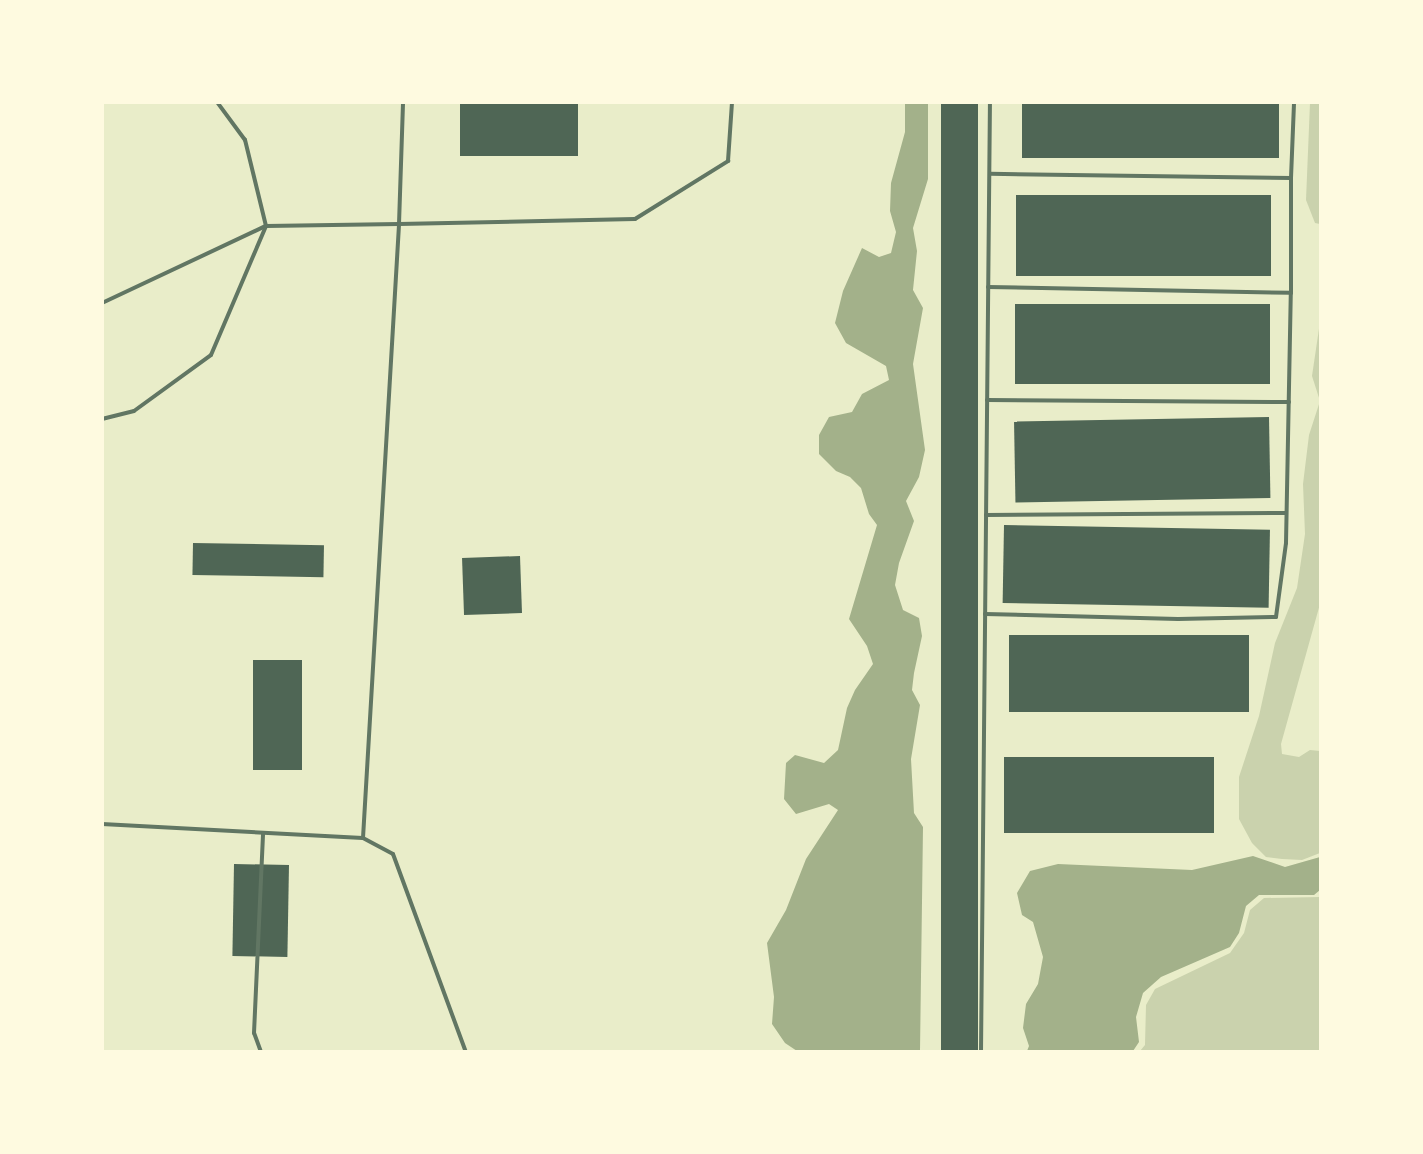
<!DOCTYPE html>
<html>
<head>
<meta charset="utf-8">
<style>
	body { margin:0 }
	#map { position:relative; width:1423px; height:1154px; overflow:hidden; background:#e9edc9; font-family:"PT Sans Narrow",sans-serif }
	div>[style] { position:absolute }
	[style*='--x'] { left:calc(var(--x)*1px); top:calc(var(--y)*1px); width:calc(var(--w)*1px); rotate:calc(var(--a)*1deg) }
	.green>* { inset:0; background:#cad2ad }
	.water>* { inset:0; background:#a3b18a }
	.building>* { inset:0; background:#4f6655; transform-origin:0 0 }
	.service>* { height:4px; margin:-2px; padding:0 2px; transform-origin:2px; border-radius:2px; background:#617663 }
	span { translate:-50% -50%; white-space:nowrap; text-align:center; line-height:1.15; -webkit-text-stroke:4px #fefae0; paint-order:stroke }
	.frame { position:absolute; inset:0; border:104px solid #fefae0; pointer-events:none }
</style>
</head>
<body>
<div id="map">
	<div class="green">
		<i style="clip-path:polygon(1310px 103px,1320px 103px,1320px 224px,1315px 223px,1306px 200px)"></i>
		<i style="clip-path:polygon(1320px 322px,1320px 401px,1312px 376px)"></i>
		<i style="clip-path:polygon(1320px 401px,1320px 604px,1281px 744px,1282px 754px,1299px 757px,1310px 750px,1320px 751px,1320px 853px,1302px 860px,1282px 859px,1266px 857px,1252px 843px,1239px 819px,1239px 777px,1259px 716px,1275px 643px,1297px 588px,1305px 534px,1303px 484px,1309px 435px)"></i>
		<i style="clip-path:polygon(1320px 897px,1320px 1051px,1140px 1051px,1145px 1045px,1146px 1005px,1155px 989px,1230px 953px,1244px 933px,1250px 910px,1264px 898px)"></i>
	</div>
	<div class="water">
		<i style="clip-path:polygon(905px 103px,928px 103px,928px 179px,913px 228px,917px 251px,913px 290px,923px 308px,913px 364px,925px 450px,919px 477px,906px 501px,914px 521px,899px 563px,895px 585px,903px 610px,919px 618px,922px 636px,914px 673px,912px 690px,920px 705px,911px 759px,914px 813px,923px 827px,920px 1051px,797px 1051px,785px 1043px,772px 1024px,774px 997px,767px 943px,786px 910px,806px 859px,838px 810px,829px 804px,796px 814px,784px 799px,786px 763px,795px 755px,824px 763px,838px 750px,847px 708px,855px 690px,873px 664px,867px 646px,849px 619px,877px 525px,869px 514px,861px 488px,850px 477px,836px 471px,819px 454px,819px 435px,829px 417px,852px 412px,862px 394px,889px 380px,886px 366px,846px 343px,835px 323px,843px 291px,862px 248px,879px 257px,891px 253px,896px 232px,890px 211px,891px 183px,905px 132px)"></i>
		<i style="clip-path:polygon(1253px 856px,1285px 867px,1320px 857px,1320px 890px,1314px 895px,1259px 895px,1246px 906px,1239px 933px,1230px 947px,1161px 977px,1143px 993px,1136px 1017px,1139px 1042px,1133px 1051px,1027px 1051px,1029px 1046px,1023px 1028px,1026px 1004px,1038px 984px,1043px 957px,1033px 922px,1022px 915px,1017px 893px,1030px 871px,1058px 864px,1192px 870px)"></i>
	</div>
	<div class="building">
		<i style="left:460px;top:102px;width:118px;height:54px"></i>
		<i style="left:941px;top:102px;width:37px;height:950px"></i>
		<i style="left:1022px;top:102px;width:257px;height:56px"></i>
		<i style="left:1271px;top:195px;width:81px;height:255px;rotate:90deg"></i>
		<i style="left:1270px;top:304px;width:80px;height:255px;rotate:90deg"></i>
		<i style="left:1269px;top:417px;width:81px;height:255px;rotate:89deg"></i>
		<i style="left:1004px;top:525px;width:266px;height:78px;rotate:1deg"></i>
		<i style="left:193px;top:543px;width:131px;height:32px;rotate:1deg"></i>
		<i style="left:520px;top:556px;width:57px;height:58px;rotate:88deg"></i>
		<i style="left:1009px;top:635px;width:240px;height:77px"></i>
		<i style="left:253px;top:660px;width:49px;height:110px"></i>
		<i style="left:1004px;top:757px;width:210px;height:76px"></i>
		<i style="left:234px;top:864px;width:55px;height:92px;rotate:1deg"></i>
	</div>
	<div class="service">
		<i style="--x:1291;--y:178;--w:76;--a:-87.7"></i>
		<i style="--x:988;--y:287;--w:303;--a:1.1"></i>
		<i style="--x:1291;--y:293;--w:115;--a:-90"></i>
		<i style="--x:1291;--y:178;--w:301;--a:-179.2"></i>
		<i style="--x:102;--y:303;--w:181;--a:-25.2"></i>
		<i style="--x:266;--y:226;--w:133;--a:-0.9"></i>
		<i style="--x:399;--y:224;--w:122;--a:-88.1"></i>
		<i style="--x:987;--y:400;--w:302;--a:0.4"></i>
		<i style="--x:102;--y:419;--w:33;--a:-14"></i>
		<i style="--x:134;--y:411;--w:95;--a:-36"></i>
		<i style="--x:211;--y:355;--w:140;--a:-66.9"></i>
		<i style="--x:266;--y:226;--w:89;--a:-103.7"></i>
		<i style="--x:245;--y:140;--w:47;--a:-126.4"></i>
		<i style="--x:986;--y:515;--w:299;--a:-0.4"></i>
		<i style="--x:985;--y:614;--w:193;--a:1.5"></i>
		<i style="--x:1178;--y:619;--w:98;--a:-1.2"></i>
		<i style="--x:1276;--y:617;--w:75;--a:-82.3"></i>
		<i style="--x:1286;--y:543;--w:250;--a:-88.9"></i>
		<i style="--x:102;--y:824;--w:261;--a:3.1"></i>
		<i style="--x:363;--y:838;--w:34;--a:28"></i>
		<i style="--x:393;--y:854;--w:211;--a:69.8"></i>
		<i style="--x:363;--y:838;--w:615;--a:-86.64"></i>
		<i style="--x:399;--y:224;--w:236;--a:-1.2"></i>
		<i style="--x:635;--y:219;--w:110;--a:-31.9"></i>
		<i style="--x:728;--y:161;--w:59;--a:-86.1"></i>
		<i style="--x:261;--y:1052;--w:20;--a:-110"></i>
		<i style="--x:254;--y:1033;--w:200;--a:-87.4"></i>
		<i style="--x:981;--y:1052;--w:950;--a:-89.46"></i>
	</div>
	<div class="frame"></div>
</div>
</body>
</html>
